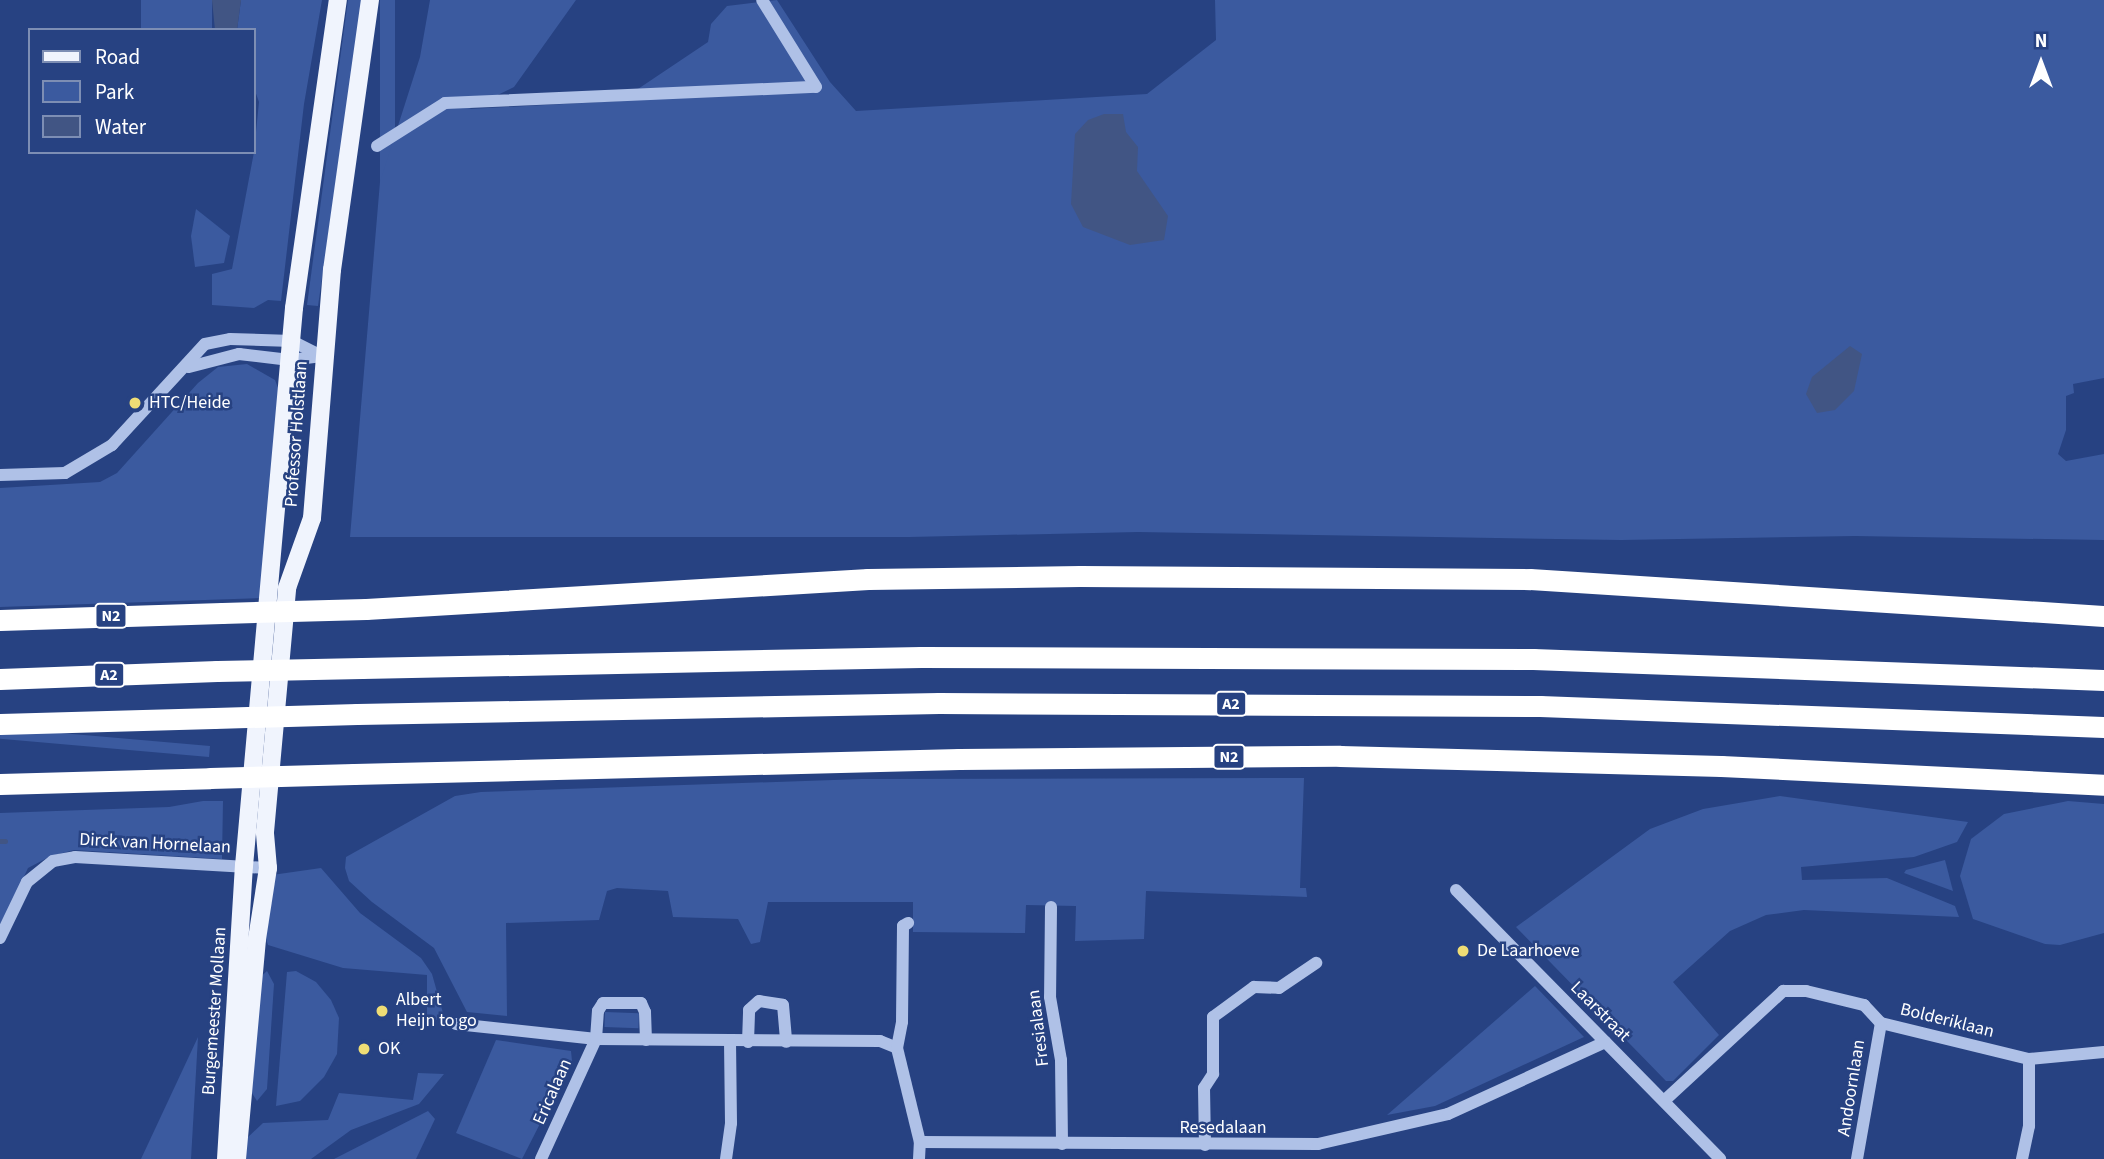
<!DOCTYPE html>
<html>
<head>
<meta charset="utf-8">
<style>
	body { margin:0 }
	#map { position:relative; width:2104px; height:1159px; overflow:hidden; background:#274282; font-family:"Source Sans 3",sans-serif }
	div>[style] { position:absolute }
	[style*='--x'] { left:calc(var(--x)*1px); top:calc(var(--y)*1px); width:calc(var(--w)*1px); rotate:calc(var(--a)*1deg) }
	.green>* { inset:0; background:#3b5a9f; transform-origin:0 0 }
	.water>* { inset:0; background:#415584 }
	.stream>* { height:5px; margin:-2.5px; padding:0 2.5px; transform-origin:2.5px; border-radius:2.5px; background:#415584 }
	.minor>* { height:12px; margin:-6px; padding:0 6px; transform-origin:6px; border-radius:6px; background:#afc1e7 }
	.major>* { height:18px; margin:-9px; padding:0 9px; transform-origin:9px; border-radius:9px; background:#f0f4fd }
	.highway>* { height:21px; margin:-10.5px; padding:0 10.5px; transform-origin:10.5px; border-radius:10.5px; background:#fff }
	.highway-bridge>* { height:21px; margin:-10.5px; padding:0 10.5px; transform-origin:10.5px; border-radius:10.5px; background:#fff }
	.dots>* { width:19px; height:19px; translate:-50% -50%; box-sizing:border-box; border:4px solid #274282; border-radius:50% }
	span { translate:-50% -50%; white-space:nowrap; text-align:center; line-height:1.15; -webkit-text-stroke:5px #274282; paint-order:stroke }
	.shield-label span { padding:2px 5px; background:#274282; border:2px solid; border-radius:5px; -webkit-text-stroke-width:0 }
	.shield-label { font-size:16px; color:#fff; font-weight:700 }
	.poi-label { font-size:18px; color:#fff }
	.left { translate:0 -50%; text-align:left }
	.street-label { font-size:18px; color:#fff }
	.legend { position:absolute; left:28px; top:28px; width:228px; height:126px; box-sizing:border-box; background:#274282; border:2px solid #7d8eb4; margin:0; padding:9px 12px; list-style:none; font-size:21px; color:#fff }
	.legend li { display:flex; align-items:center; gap:14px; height:35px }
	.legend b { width:35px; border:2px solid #7d8eb4 }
	.north { position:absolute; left:2006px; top:28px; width:70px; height:70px; -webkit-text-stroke:5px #274282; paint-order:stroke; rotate:0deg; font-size:19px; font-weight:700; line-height:28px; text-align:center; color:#fff }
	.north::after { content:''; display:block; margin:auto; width:24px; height:32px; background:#fff; clip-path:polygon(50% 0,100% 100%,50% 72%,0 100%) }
</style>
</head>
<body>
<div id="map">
	<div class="green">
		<i style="left:141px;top:0;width:71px;height:30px"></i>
		<i style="clip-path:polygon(241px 0,322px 0,304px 104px,281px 301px,268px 300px,254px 308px,212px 305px,212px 274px,232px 269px,254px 152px,259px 102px,254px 88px,254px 30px,237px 30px)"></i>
		<i style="clip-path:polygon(348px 0,362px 0,318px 306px,307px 305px)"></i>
		<i style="left:380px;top:0;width:15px;height:310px"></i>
		<i style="clip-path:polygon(430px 0,576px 0,514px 87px,469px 109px,620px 101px,708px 42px,711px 24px,727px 6px,777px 0,830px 82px,856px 111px,1147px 94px,1216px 40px,1215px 0,2104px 0,2104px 378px,2073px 384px,2074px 393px,2066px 396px,2066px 430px,2058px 454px,2066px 461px,2104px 454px,2104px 540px,1855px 536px,1621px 540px,1138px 532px,909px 537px,350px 537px,380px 182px,420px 57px)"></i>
		<i style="clip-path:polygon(196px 209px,230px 236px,224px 263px,195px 267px,191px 236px)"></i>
		<i style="clip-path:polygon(247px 364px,275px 380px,280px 393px,264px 598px,0 607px,0 488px,100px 482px,117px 473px,198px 383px,218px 367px)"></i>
		<i style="left:210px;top:746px;width:11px;height:210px;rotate:95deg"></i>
		<i style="clip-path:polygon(1304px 778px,1300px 888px,1306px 888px,1307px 897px,1146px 891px,1144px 939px,1075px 941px,1076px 906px,1026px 905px,1025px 933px,913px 932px,913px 902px,768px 902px,760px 942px,751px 944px,738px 919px,673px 917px,668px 891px,617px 888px,607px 891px,599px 920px,506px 923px,507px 1016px,467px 1012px,434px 948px,372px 902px,349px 881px,345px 868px,346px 857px,455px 796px,481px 792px,862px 779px)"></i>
		<i style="clip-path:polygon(1780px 796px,1968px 822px,1957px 842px,1914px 857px,1801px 867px,1802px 880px,1887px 878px,1955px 906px,1959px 917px,1804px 910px,1766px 915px,1730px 931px,1673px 982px,1719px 1035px,1673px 1081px,1666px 1081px,1516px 927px,1650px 829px,1703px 809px)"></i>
		<i style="clip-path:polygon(203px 801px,223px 801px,222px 859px,74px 850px,51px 856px,28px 868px,0 928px,0 813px,169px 807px)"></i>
		<i style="clip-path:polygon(2068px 801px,2104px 804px,2104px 933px,2060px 945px,2045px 944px,1973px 919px,1960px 876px,1971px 839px,2004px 814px)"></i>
		<i style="clip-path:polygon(1945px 860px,1953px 891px,1904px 873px,1906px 870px)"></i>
		<i style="clip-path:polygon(321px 868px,360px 913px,421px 958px,432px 974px,445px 1020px,427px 1020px,427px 975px,343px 968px,268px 945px,263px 930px,272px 875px)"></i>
		<i style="clip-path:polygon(267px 971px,274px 984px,267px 1089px,257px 1101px,250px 1090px,257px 980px)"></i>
		<i style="clip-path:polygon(296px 971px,316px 982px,331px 1000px,339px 1018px,337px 1054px,324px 1077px,300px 1101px,276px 1106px,287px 972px)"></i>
		<i style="clip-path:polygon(1535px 986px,1584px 1037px,1435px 1106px,1387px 1115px)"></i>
		<i style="left:605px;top:1012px;width:34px;height:15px;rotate:2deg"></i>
		<i style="clip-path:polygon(198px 1037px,191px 1159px,141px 1159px)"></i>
		<i style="clip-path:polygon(496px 1040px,571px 1051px,572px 1061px,522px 1159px,456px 1133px)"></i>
		<i style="clip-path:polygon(418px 1073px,444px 1074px,419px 1104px,351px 1130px,311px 1159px,244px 1159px,245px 1140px,263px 1123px,328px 1120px,339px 1093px,413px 1100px)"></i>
		<i style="clip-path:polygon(428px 1111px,435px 1119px,416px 1159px,334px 1159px)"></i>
	</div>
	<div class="water">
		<i style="clip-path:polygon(212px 0,241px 0,237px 30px,215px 30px)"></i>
		<i style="clip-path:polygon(1104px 114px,1123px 114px,1126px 132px,1138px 147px,1137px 171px,1168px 216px,1164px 240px,1130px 245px,1083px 227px,1071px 204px,1075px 134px,1088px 120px)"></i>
		<i style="clip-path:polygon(1850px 346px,1862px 354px,1854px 391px,1835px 410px,1817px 413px,1806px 394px,1812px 377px)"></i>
	</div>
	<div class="stream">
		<i style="--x:0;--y:841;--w:5;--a:0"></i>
	</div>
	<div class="minor">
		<i style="--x:377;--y:146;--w:80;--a:-32.3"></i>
		<i style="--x:445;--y:103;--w:371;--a:-2.5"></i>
		<i style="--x:816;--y:87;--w:102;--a:-121.8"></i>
		<i style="--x:189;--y:367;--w:52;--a:-14.6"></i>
		<i style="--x:239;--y:354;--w:51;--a:6.7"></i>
		<i style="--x:290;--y:360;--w:32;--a:-7"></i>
		<i style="--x:0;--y:475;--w:65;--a:-1.8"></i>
		<i style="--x:65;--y:473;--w:55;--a:-30.8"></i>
		<i style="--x:112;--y:445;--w:137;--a:-47.4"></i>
		<i style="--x:205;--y:344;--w:25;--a:-11"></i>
		<i style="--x:230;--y:339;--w:62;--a:1.8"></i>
		<i style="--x:292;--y:341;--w:34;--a:27"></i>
		<i style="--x:1456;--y:890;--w:377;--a:45.5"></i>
		<i style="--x:1051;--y:907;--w:90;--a:90.6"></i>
		<i style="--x:1050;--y:997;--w:64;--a:80.1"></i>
		<i style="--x:1061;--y:1060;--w:84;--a:89.3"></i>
		<i style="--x:0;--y:938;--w:62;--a:-64.3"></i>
		<i style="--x:27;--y:882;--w:33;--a:-39"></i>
		<i style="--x:53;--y:861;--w:22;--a:-10"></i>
		<i style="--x:75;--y:857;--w:193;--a:3.3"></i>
		<i style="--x:456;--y:1024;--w:141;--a:6.1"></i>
		<i style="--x:596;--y:1039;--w:284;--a:0.4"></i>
		<i style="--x:880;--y:1041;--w:18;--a:22"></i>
		<i style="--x:897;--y:1048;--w:97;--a:76.3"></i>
		<i style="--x:920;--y:1142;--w:398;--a:0.3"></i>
		<i style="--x:1318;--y:1144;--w:133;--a:-13"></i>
		<i style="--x:1448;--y:1114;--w:173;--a:-24.6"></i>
		<i style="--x:748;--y:1042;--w:32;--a:-88"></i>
		<i style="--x:749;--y:1010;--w:13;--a:-42"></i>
		<i style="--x:759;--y:1001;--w:24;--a:9"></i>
		<i style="--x:783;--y:1005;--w:37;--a:85"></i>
		<i style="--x:897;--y:1048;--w:26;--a:-79"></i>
		<i style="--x:902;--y:1022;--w:96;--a:-89.4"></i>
		<i style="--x:903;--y:926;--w:6;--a:-31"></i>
		<i style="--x:1665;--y:1100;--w:161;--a:-42.7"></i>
		<i style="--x:1783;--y:991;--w:23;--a:0"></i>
		<i style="--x:1806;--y:991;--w:60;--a:13.6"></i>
		<i style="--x:1864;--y:1005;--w:25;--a:47"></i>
		<i style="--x:1881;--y:1023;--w:152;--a:13.7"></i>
		<i style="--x:2029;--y:1059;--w:75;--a:-5.3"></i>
		<i style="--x:1205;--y:1145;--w:57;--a:-91"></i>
		<i style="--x:1204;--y:1088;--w:17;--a:-57"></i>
		<i style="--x:1213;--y:1074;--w:57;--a:-90"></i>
		<i style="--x:1213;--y:1017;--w:51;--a:-36.2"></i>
		<i style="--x:1254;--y:987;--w:25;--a:2"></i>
		<i style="--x:1279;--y:988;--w:45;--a:-34"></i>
		<i style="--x:541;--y:1159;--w:132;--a:-65.4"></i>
		<i style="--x:596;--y:1039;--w:28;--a:-86"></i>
		<i style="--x:598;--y:1011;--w:9;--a:-58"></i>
		<i style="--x:603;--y:1003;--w:38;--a:0"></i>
		<i style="--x:641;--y:1003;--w:10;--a:66"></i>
		<i style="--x:645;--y:1012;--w:28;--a:88"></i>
		<i style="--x:726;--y:1159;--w:36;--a:-82"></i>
		<i style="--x:731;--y:1123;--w:82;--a:-90.7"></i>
		<i style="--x:919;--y:1159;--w:17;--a:-87"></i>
		<i style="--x:1857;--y:1159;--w:138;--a:-80"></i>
		<i style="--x:2022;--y:1159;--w:34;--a:-78"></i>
		<i style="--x:2029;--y:1126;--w:67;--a:-90"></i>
	</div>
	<div class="major">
		<i style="--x:226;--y:1159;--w:294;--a:-86.5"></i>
		<i style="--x:244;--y:866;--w:560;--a:-84.88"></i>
		<i style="--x:294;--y:308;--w:311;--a:-81.9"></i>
		<i style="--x:237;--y:1159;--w:221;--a:-84.8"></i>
		<i style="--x:257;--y:939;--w:72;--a:-81.2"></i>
		<i style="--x:268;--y:868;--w:36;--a:-95"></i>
		<i style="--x:265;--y:832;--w:245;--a:-84.8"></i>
		<i style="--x:287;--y:588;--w:74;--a:-70.3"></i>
		<i style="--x:312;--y:518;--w:249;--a:-85.4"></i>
		<i style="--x:332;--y:270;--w:273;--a:-82"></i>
	</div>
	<div class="highway">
		<i style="--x:366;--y:609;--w:503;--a:-3.42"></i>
		<i style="--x:868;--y:579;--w:212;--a:-0.8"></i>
		<i style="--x:1080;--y:576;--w:450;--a:0.4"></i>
		<i style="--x:1530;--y:579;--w:575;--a:3.69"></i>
		<i style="--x:0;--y:620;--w:222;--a:-1.8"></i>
		<i style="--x:362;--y:668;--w:559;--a:-1.13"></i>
		<i style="--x:921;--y:657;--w:612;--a:0.19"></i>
		<i style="--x:1533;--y:659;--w:571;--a:2.11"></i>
		<i style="--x:0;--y:679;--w:217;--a:-2.1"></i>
		<i style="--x:357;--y:714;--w:582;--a:-1.08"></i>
		<i style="--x:939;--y:703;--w:601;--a:0.29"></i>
		<i style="--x:1540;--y:706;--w:564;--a:2.13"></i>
		<i style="--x:0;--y:724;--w:214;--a:-1.6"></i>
		<i style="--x:354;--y:774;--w:605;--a:-1.42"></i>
		<i style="--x:959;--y:759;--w:381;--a:-0.5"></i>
		<i style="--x:1340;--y:756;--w:381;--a:1.5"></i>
		<i style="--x:1721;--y:766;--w:383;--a:2.8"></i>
		<i style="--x:0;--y:784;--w:210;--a:-1.6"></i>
	</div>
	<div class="highway-bridge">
		<i style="--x:222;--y:613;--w:144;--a:-1.6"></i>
		<i style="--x:217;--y:671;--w:145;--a:-1.2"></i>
		<i style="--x:214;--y:718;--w:143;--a:-1.6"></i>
		<i style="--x:210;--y:778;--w:144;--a:-1.6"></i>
	</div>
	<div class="dots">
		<i style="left:135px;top:403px;background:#efdd75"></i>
		<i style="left:1463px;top:951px;background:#efdd75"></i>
		<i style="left:382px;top:1011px;background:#efdd75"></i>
		<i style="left:364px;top:1049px;background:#efdd75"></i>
	</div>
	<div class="shield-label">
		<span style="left:111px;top:616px">N2</span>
		<span style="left:109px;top:675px">A2</span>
		<span style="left:1231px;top:704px">A2</span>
		<span style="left:1229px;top:757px">N2</span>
	</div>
	<div class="poi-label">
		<span class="left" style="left:149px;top:403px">HTC/Heide</span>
		<span class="left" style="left:1477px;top:951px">De Laarhoeve</span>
		<span class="left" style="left:396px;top:1011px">Albert<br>Heijn to go</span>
		<span class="left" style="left:378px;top:1049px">OK</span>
	</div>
	<div class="street-label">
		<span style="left:297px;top:434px;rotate:-86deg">Professor Holstlaan</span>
		<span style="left:155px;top:844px;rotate:3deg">Dirck van Hornelaan</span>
		<span style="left:215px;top:1011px;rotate:-86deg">Burgemeester Mollaan</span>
		<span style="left:1600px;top:1012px;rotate:45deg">Laarstraat</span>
		<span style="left:1947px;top:1021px;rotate:14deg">Bolderiklaan</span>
		<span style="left:1039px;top:1028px;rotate:-97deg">Fresialaan</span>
		<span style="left:1852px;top:1088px;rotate:-81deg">Andoornlaan</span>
		<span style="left:553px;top:1092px;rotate:-66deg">Ericalaan</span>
		<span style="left:1223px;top:1128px">Resedalaan</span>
	</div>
	<ul class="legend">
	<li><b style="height:9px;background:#f0f4fd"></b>Road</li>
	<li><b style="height:19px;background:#3b5a9f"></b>Park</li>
	<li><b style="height:19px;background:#415584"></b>Water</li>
	</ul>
	<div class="north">N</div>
</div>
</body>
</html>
